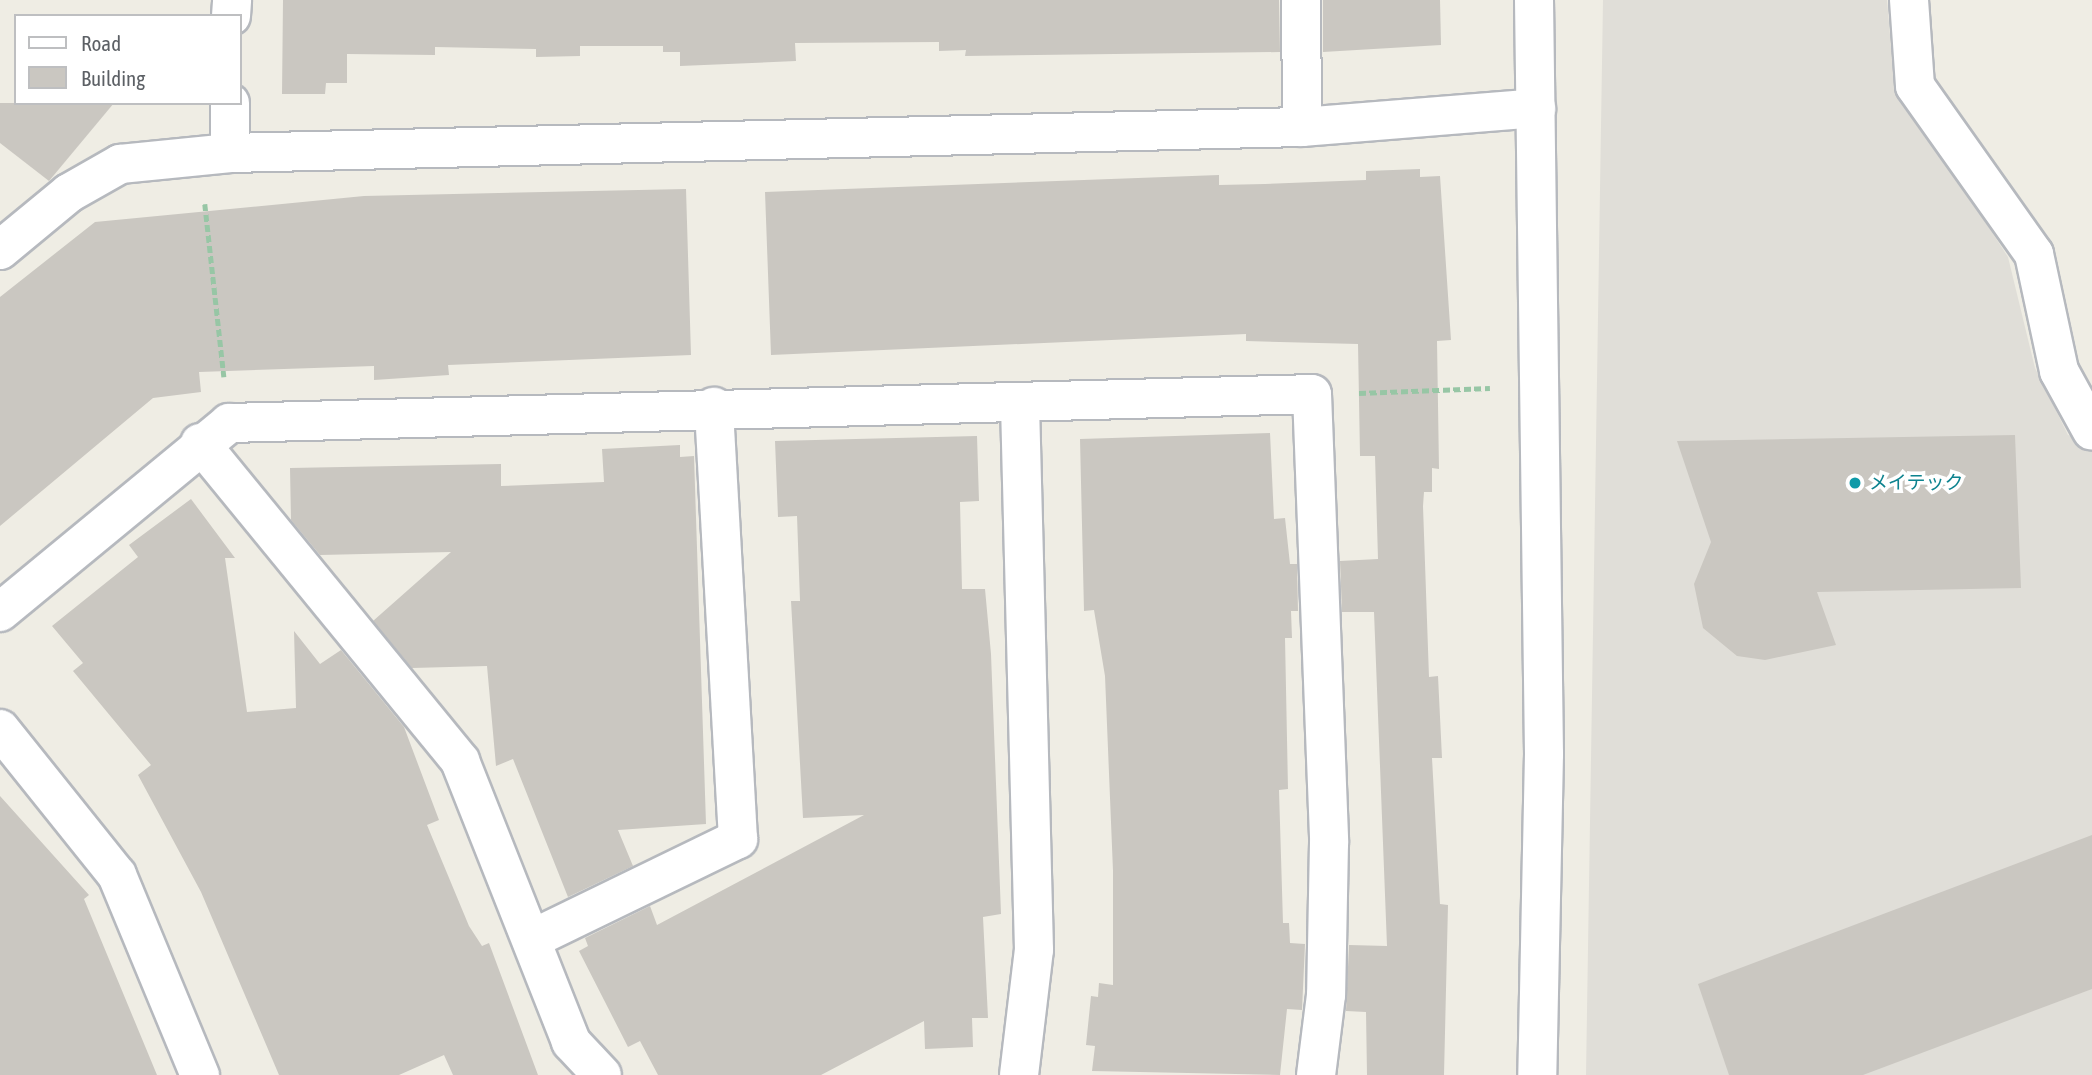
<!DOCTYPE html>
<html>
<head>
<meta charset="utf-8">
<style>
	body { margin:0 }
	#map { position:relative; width:2092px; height:1075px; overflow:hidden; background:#efede4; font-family:"Asap Condensed","Noto Sans JP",sans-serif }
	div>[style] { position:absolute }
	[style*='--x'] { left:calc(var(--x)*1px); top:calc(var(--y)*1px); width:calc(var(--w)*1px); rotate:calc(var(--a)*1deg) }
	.industrial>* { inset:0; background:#e0ded8 }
	.building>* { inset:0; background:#cac7c1 }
	.path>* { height:4.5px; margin-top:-2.25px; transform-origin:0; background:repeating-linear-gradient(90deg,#97c6a5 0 7px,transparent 0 10.5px) }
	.roads { filter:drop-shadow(2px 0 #b6b9be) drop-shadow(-2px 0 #b6b9be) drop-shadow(0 2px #b6b9be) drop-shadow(0 -2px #b6b9be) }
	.minor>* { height:38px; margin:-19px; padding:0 19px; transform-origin:19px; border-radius:19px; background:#fff }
	.tertiary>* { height:38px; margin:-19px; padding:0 19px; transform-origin:19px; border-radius:19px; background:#fff }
	.dots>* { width:19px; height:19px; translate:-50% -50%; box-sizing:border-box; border:4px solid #fff; border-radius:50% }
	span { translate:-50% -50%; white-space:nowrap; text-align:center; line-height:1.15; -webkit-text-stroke:7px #fff; paint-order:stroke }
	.culture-label { font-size:19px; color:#0d838f }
	.left { translate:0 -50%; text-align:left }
	.legend { position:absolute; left:14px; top:14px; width:228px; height:91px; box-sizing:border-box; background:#fff; border:2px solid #bebfc1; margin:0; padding:9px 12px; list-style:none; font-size:21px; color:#5c6065 }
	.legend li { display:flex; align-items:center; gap:14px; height:35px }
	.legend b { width:35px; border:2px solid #bebfc1 }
</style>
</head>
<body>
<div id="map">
	<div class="industrial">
		<i style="clip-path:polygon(1603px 0,1887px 0,1894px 81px,2008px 257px,2035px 368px,2068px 435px,2092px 443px,2092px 1075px,1586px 1075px)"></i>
	</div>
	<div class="building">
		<i style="clip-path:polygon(283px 0,1279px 0,1280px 52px,965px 56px,966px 50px,939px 51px,939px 42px,795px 43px,796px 61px,680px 66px,680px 52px,663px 52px,663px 46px,580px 46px,580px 56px,536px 57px,536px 49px,435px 47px,435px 55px,347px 54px,347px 83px,326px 83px,325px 94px,282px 94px)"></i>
		<i style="clip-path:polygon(1323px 0,1440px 0,1441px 45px,1323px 52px)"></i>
		<i style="clip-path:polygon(0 103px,114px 103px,49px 181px,0 143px)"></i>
		<i style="clip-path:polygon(1420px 169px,1420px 177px,1440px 176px,1451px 340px,1437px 341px,1439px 469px,1432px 468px,1432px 492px,1424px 492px,1423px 506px,1429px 677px,1438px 676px,1442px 758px,1432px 758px,1440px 904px,1448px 905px,1444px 1075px,1367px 1075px,1366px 1012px,1346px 1011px,1349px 945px,1387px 946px,1374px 612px,1342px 612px,1340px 561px,1378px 559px,1375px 456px,1360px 456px,1358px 344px,1246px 341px,1246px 334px,771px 355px,765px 192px,1219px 175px,1219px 185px,1265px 184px,1366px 180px,1366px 171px)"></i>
		<i style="clip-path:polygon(686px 189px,691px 355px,448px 365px,449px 375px,374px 380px,374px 366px,199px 372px,201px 392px,153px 398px,0 526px,0 297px,95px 222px,364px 196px)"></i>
		<i style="clip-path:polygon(1270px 433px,1274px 519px,1285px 518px,1290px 564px,1297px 564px,1298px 611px,1291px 611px,1292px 638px,1285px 638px,1288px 789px,1279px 790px,1283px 923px,1289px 923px,1290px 943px,1305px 944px,1302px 1010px,1287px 1009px,1280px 1075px,1092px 1071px,1095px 1046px,1086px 1045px,1091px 996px,1098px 997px,1099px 983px,1113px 985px,1113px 871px,1105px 676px,1094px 610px,1084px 611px,1080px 439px)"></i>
		<i style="clip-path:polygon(2015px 435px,2021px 588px,1817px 592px,1836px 645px,1765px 660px,1737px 656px,1703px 628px,1694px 584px,1711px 542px,1677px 441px)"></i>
		<i style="clip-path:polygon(977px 436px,979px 501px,960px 502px,962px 589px,985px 589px,991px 654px,1001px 914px,983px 917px,988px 1018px,972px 1018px,973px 1047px,925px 1049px,924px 1021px,821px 1075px,658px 1075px,640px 1041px,628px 1047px,579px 951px,588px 946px,585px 938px,650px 906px,657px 925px,864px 815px,803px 818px,791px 601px,800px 601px,797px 516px,778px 517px,775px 441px)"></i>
		<i style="clip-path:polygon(680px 445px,680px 457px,694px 456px,706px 824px,618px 830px,633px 866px,568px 897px,513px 759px,496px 766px,487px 666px,412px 668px,373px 621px,451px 552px,320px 555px,291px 520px,290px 468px,501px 464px,501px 486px,604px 482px,602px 449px)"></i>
		<i style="clip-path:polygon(191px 499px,235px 558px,225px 558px,247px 712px,296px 708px,294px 631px,320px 664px,341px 650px,404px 727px,439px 820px,427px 825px,469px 926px,482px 946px,489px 943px,538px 1075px,453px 1075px,444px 1055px,399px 1075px,279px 1075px,201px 892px,138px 775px,151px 765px,73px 671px,83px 663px,52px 626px,138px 557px,129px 545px)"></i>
		<i style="clip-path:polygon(0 796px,89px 895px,84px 899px,157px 1075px,0 1075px)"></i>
		<i style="clip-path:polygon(2092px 835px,2092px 989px,1863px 1075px,1729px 1075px,1698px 984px)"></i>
	</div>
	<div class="path">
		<i style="--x:205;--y:204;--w:174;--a:83.7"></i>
		<i style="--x:1359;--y:393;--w:131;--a:-2.2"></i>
	</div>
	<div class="roads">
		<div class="minor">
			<i style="--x:1301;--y:0;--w:127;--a:89.5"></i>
			<i style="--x:1909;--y:0;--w:86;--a:86"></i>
			<i style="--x:1915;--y:86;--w:206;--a:54.7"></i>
			<i style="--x:2034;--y:254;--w:120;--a:77.9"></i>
			<i style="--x:2059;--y:371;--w:68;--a:61.2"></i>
			<i style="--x:231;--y:16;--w:16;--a:-86"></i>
			<i style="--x:230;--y:153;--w:50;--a:-90"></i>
			<i style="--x:0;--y:250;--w:89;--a:-39.6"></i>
			<i style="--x:69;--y:193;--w:59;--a:-29.6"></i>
			<i style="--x:120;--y:164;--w:111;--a:-5.7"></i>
			<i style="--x:230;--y:153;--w:1072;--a:-1.39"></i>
			<i style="--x:1302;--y:127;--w:235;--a:-4.6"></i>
			<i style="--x:200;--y:443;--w:411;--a:50.7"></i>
			<i style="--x:460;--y:761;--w:302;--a:68.4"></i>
			<i style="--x:571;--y:1042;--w:45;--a:46.8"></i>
			<i style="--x:0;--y:612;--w:297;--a:-39.5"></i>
			<i style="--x:229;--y:423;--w:1083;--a:-1.53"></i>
			<i style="--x:1312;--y:394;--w:449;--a:87.8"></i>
			<i style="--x:1329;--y:843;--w:152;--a:91.1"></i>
			<i style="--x:1326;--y:995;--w:81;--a:97.1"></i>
			<i style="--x:0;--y:729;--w:187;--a:51.3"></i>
			<i style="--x:117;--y:875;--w:217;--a:67.5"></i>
			<i style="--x:534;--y:938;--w:227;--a:-25.9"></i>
			<i style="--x:738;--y:839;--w:433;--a:-93.2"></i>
			<i style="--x:1019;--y:1075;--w:126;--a:-83.2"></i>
			<i style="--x:1034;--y:950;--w:547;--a:-91.47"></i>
		</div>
		<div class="tertiary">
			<i style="--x:1534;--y:0;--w:754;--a:89.24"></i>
			<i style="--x:1544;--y:754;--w:321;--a:91.2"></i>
		</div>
	</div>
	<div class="dots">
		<i style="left:1855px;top:483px;background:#0f9aa8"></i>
	</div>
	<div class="culture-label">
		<span class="left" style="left:1869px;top:483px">メイテック</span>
	</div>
	<ul class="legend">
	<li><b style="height:9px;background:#fff"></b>Road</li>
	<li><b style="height:19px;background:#cac7c1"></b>Building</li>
	</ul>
</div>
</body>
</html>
